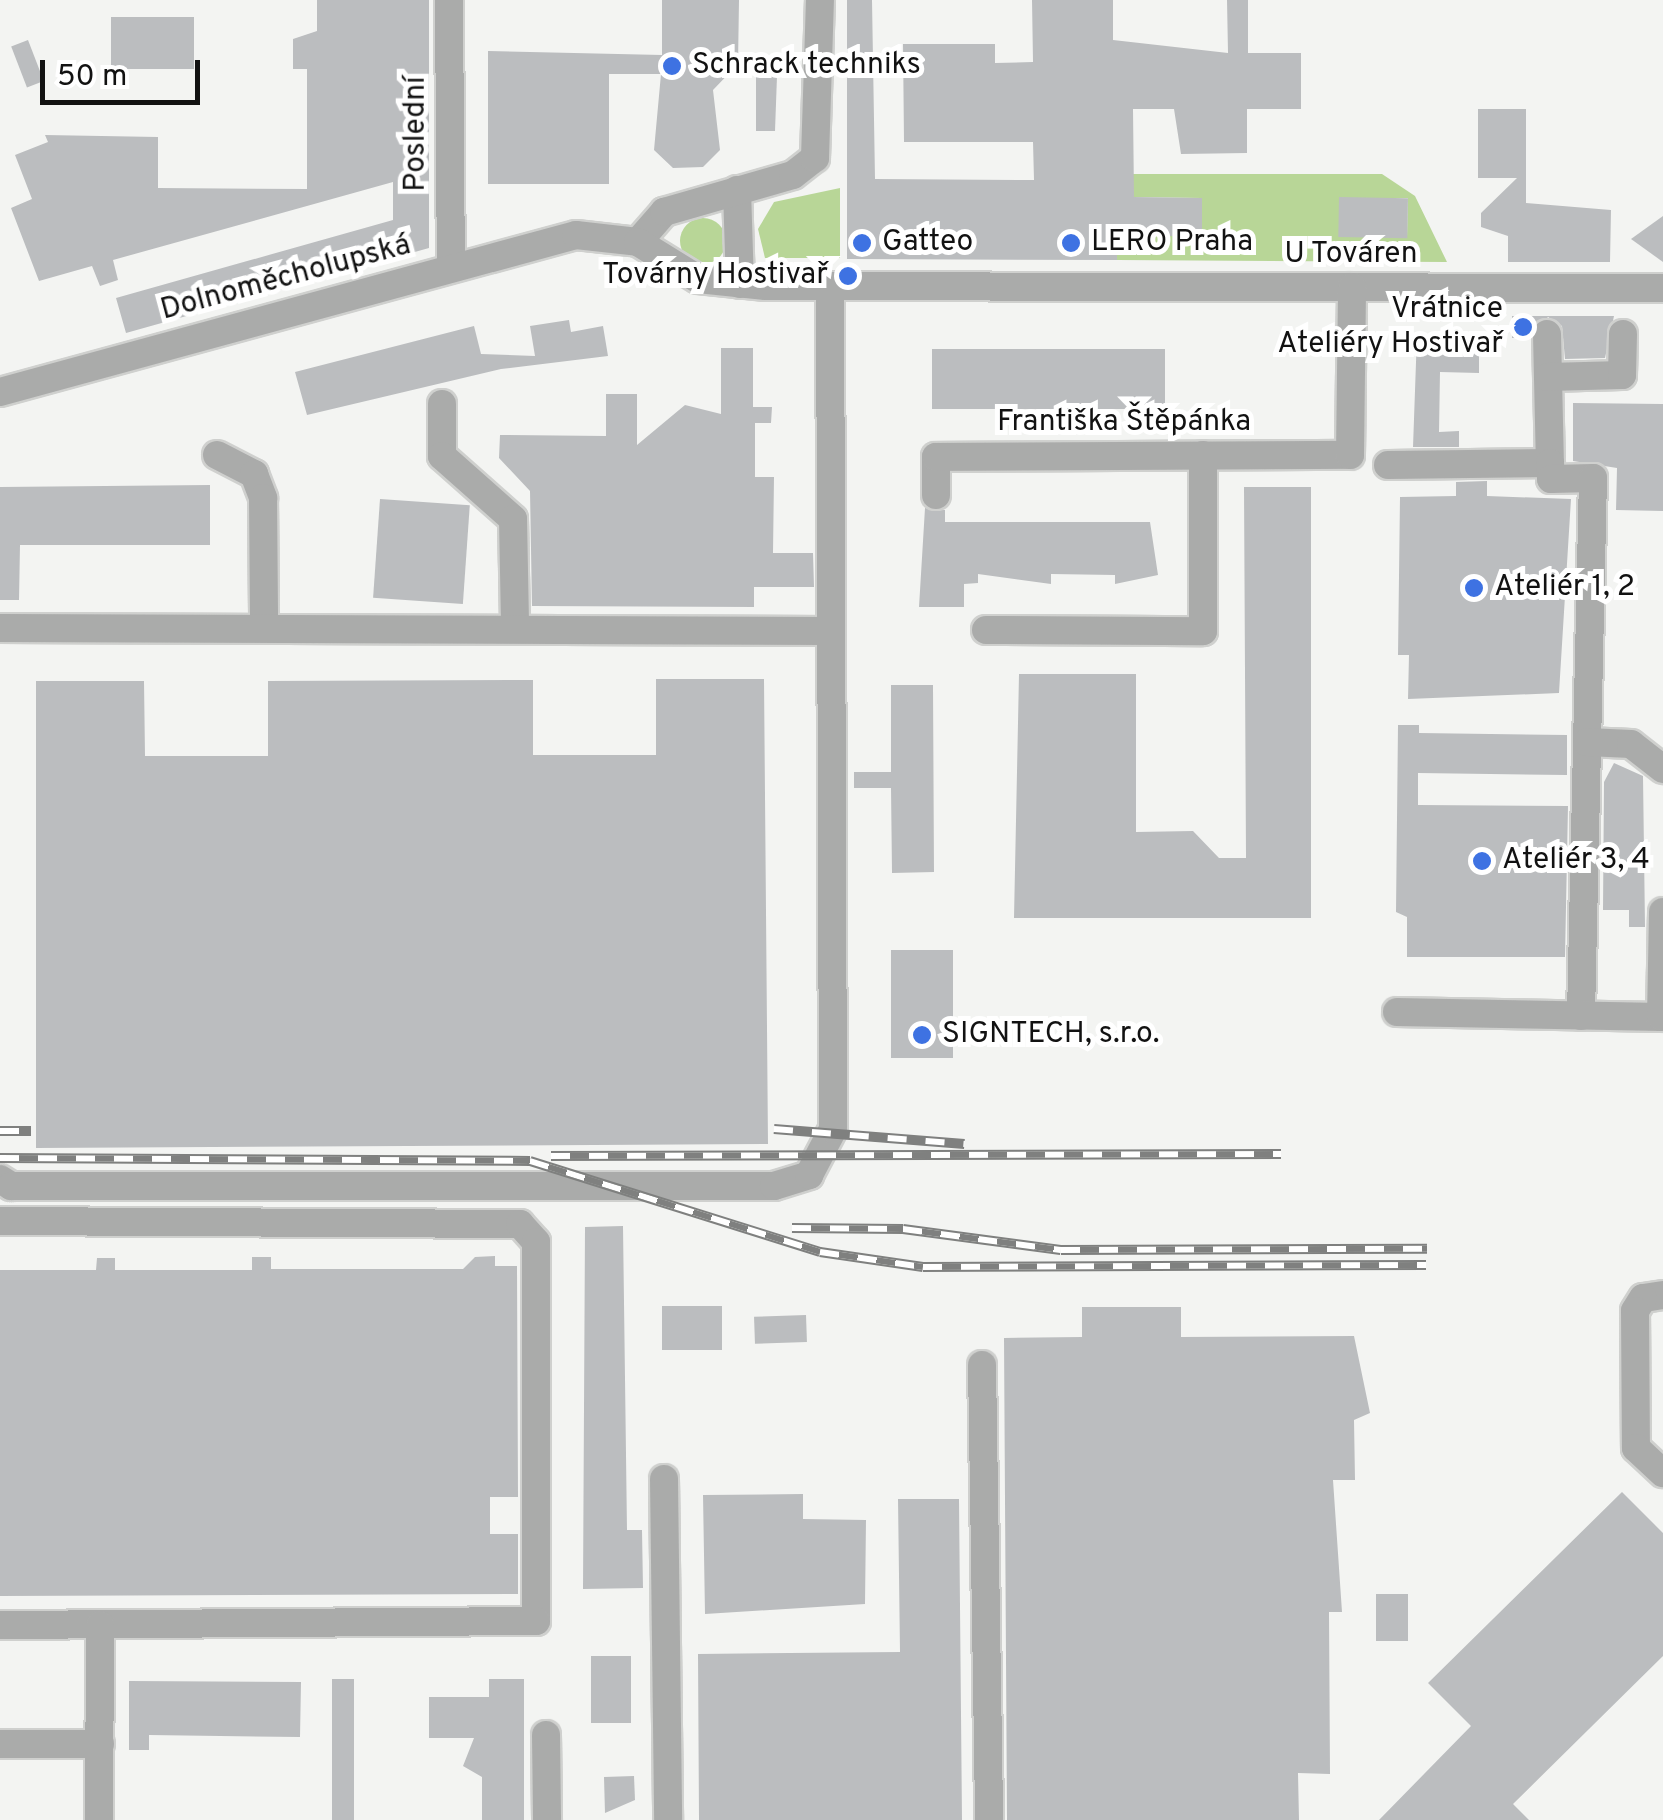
<!DOCTYPE html>
<html>
<head>
<meta charset="utf-8">
<style>
	body { margin:0 }
	#map { position:relative; width:1663px; height:1820px; overflow:hidden; background:#f3f4f2; font-family:Overpass,sans-serif }
	div>[style] { position:absolute }
	[style*='--x'] { left:calc(var(--x)*1px); top:calc(var(--y)*1px); width:calc(var(--w)*1px); rotate:calc(var(--a)*1deg) }
	.green>* { inset:0; background:#b8d697 }
	.round { border-radius:50% }
	.building>* { inset:0; background:#bbbdbf; transform-origin:0 0 }
	.roads { filter:drop-shadow(2px 0 #cfd0ce) drop-shadow(-2px 0 #cfd0ce) drop-shadow(0 2px #cfd0ce) drop-shadow(0 -2px #cfd0ce) }
	.minor>* { height:28px; margin:-14px; padding:0 14px; transform-origin:14px; border-radius:14px; background:#aaabaa }
	.rail>* { height:10px; margin-top:-5px; transform-origin:0; background:repeating-linear-gradient(90deg,#fff 0 19px,#7f807f 0 38px); box-sizing:border-box; border-block:2px solid #7f807f }
	.dots>* { width:28px; height:28px; translate:-50% -50%; box-sizing:border-box; border:5px solid #fff; border-radius:50% }
	span { translate:-50% -50%; white-space:nowrap; text-align:center; line-height:1.15; -webkit-text-stroke:10px #fff; paint-order:stroke }
	.poi-label { font-size:30px; color:#121212 }
	.left { translate:0 -50%; text-align:left }
	.right { translate:-100% -50%; text-align:right }
	.street-label { font-size:30px; color:#121212 }
	.scale { position:absolute; left:40px; top:60px; width:160px; height:45px; box-sizing:border-box; border:5px solid #121212; border-top:0; padding-left:12px; font-size:30px; line-height:35px; white-space:nowrap; color:#121212; -webkit-text-stroke:8px #fff; paint-order:stroke }
</style>
</head>
<body>
<div id="map">
	<div class="green">
		<i style="clip-path:polygon(evenodd,1105px 174px,1382px 174px,1415px 196px,1447px 262px,1117px 260px,1117px 239px,1105px 239px,1105px 174px,1133px 197px,1201px 198px,1201px 236px,1132px 236px,1133px 197px,1105px 174px,1339px 198px,1408px 198px,1407px 237px,1339px 236px,1339px 198px)"></i>
		<i style="clip-path:polygon(840px 188px,840px 258px,765px 258px,758px 229px,774px 202px)"></i>
		<i class="round" style="left:680px;top:218px;width:46px;height:46px"></i>
	</div>
	<div class="building">
		<i style="clip-path:polygon(317px 0,429px 0,429px 248px,126px 333px,116px 298px,393px 220px,393px 182px,113px 260px,118px 280px,100px 286px,92px 266px,39px 281px,11px 208px,32px 199px,15px 155px,48px 142px,45px 135px,158px 137px,158px 188px,307px 189px,307px 69px,293px 69px,293px 39px,317px 31px)"></i>
		<i style="clip-path:polygon(662px 0,739px 0,738px 64px,713px 90px,720px 150px,703px 167px,673px 168px,654px 150px,661px 74px,609px 74px,609px 184px,488px 184px,488px 51px,662px 55px)"></i>
		<i style="clip-path:polygon(847px 0,872px 0,875px 179px,1034px 180px,1033px 142px,904px 142px,903px 44px,995px 44px,995px 63px,1033px 62px,1032px 0,1113px 0,1113px 40px,1228px 53px,1227px 0,1248px 0,1248px 53px,1301px 53px,1301px 109px,1247px 109px,1247px 153px,1181px 154px,1174px 109px,1133px 109px,1134px 197px,1202px 198px,1202px 236px,1117px 236px,1117px 260px,847px 259px)"></i>
		<i style="left:194px;top:17px;width:52px;height:83px;rotate:90deg"></i>
		<i style="left:28px;top:40px;width:44px;height:18px;rotate:69deg"></i>
		<i style="clip-path:polygon(756px 73px,777px 76px,775px 131px,756px 131px)"></i>
		<i style="clip-path:polygon(1478px 109px,1526px 109px,1526px 203px,1611px 210px,1610px 262px,1508px 262px,1508px 236px,1481px 227px,1481px 213px,1517px 178px,1478px 178px)"></i>
		<i style="left:1339px;top:197px;width:69px;height:40px;rotate:1deg"></i>
		<i style="clip-path:polygon(1663px 216px,1663px 262px,1631px 239px)"></i>
		<i style="clip-path:polygon(1512px 316px,1614px 316px,1605px 358px,1565px 359px,1562px 326px,1548px 317px,1530px 338px,1512px 338px)"></i>
		<i style="clip-path:polygon(569px 320px,571px 332px,603px 326px,608px 356px,501px 369px,307px 415px,295px 372px,474px 326px,481px 354px,535px 356px,530px 326px)"></i>
		<i style="clip-path:polygon(1417px 334px,1479px 335px,1479px 373px,1440px 372px,1439px 432px,1459px 431px,1459px 447px,1413px 447px)"></i>
		<i style="clip-path:polygon(721px 348px,753px 348px,753px 407px,772px 407px,771px 423px,755px 423px,755px 477px,774px 477px,773px 553px,813px 553px,814px 587px,754px 587px,754px 607px,532px 606px,530px 491px,499px 458px,500px 435px,606px 436px,606px 394px,637px 394px,637px 445px,685px 405px,721px 414px)"></i>
		<i style="left:1165px;top:349px;width:60px;height:233px;rotate:90deg"></i>
		<i style="clip-path:polygon(1573px 403px,1663px 404px,1663px 511px,1616px 510px,1617px 468px,1573px 461px)"></i>
		<i style="clip-path:polygon(1487px 481px,1487px 496px,1571px 499px,1559px 693px,1408px 699px,1409px 655px,1398px 655px,1400px 497px,1456px 496px,1456px 482px)"></i>
		<i style="clip-path:polygon(210px 485px,210px 545px,20px 545px,19px 600px,0 600px,0 487px)"></i>
		<i style="clip-path:polygon(1244px 487px,1311px 487px,1311px 918px,1014px 918px,1019px 674px,1136px 674px,1136px 832px,1193px 831px,1219px 858px,1246px 858px)"></i>
		<i style="left:380px;top:499px;width:90px;height:99px;rotate:4deg"></i>
		<i style="clip-path:polygon(925px 508px,945px 510px,945px 522px,1150px 522px,1158px 575px,1115px 584px,1115px 575px,1051px 574px,1051px 584px,978px 574px,978px 583px,964px 584px,964px 607px,919px 607px)"></i>
		<i style="clip-path:polygon(656px 679px,764px 679px,768px 1144px,36px 1148px,36px 681px,144px 681px,145px 756px,268px 756px,268px 681px,533px 680px,533px 755px,656px 755px)"></i>
		<i style="clip-path:polygon(891px 685px,933px 685px,934px 872px,892px 873px,891px 788px,854px 788px,854px 772px,891px 772px)"></i>
		<i style="clip-path:polygon(1398px 725px,1419px 725px,1419px 733px,1567px 735px,1567px 775px,1418px 773px,1418px 805px,1568px 806px,1565px 957px,1407px 957px,1407px 917px,1396px 912px)"></i>
		<i style="clip-path:polygon(1614px 763px,1643px 776px,1645px 927px,1629px 927px,1629px 910px,1603px 910px,1604px 782px)"></i>
		<i style="left:953px;top:950px;width:108px;height:62px;rotate:90deg"></i>
		<i style="clip-path:polygon(623px 1226px,627px 1530px,642px 1530px,643px 1588px,583px 1589px,585px 1227px)"></i>
		<i style="clip-path:polygon(495px 1256px,495px 1266px,517px 1266px,518px 1497px,490px 1497px,490px 1534px,518px 1534px,518px 1594px,0 1596px,0 1270px,96px 1270px,97px 1258px,115px 1258px,115px 1270px,252px 1270px,252px 1257px,271px 1257px,271px 1269px,463px 1269px,475px 1257px)"></i>
		<i style="left:662px;top:1306px;width:60px;height:44px"></i>
		<i style="clip-path:polygon(1082px 1307px,1181px 1307px,1181px 1337px,1354px 1336px,1370px 1413px,1354px 1420px,1355px 1480px,1333px 1480px,1342px 1612px,1329px 1612px,1330px 1774px,1298px 1773px,1299px 1820px,1007px 1820px,1004px 1338px,1082px 1337px)"></i>
		<i style="left:806px;top:1315px;width:27px;height:52px;rotate:88deg"></i>
		<i style="clip-path:polygon(1622px 1492px,1663px 1533px,1663px 1656px,1513px 1804px,1529px 1820px,1379px 1820px,1471px 1726px,1428px 1683px)"></i>
		<i style="clip-path:polygon(803px 1494px,803px 1519px,866px 1520px,865px 1604px,705px 1614px,703px 1495px)"></i>
		<i style="clip-path:polygon(898px 1499px,959px 1499px,962px 1820px,699px 1820px,698px 1654px,900px 1652px)"></i>
		<i style="left:1376px;top:1594px;width:32px;height:47px"></i>
		<i style="left:591px;top:1656px;width:40px;height:67px"></i>
		<i style="left:332px;top:1679px;width:22px;height:141px"></i>
		<i style="clip-path:polygon(489px 1679px,524px 1679px,524px 1820px,482px 1820px,482px 1777px,463px 1766px,474px 1738px,429px 1738px,429px 1697px,489px 1697px)"></i>
		<i style="clip-path:polygon(129px 1681px,301px 1682px,300px 1737px,149px 1735px,149px 1750px,129px 1750px)"></i>
		<i style="clip-path:polygon(634px 1776px,635px 1800px,605px 1813px,604px 1777px)"></i>
	</div>
	<div class="roads">
		<div class="minor">
			<i style="--x:449;--y:0;--w:267;--a:89.6"></i>
			<i style="--x:737;--y:190;--w:94;--a:88.2"></i>
			<i style="--x:638;--y:242;--w:40;--a:-49"></i>
			<i style="--x:664;--y:212;--w:134;--a:-16"></i>
			<i style="--x:793;--y:175;--w:28;--a:-38"></i>
			<i style="--x:815;--y:158;--w:158;--a:-88.2"></i>
			<i style="--x:1547;--y:334;--w:129;--a:88.7"></i>
			<i style="--x:1548;--y:377;--w:74;--a:-1.5"></i>
			<i style="--x:1622;--y:375;--w:41;--a:-88.6"></i>
			<i style="--x:0;--y:392;--w:597;--a:-15.25"></i>
			<i style="--x:576;--y:235;--w:62;--a:6.4"></i>
			<i style="--x:638;--y:242;--w:70;--a:31.7"></i>
			<i style="--x:698;--y:279;--w:68;--a:5.9"></i>
			<i style="--x:766;--y:286;--w:897;--a:0.13"></i>
			<i style="--x:442;--y:404;--w:52;--a:90"></i>
			<i style="--x:442;--y:456;--w:95;--a:41.6"></i>
			<i style="--x:513;--y:519;--w:109;--a:88.9"></i>
			<i style="--x:217;--y:455;--w:42;--a:27.2"></i>
			<i style="--x:254;--y:474;--w:26;--a:69"></i>
			<i style="--x:263;--y:498;--w:127;--a:89.5"></i>
			<i style="--x:1388;--y:465;--w:162;--a:-0.7"></i>
			<i style="--x:1550;--y:463;--w:16;--a:86"></i>
			<i style="--x:1551;--y:479;--w:42;--a:-1.4"></i>
			<i style="--x:1593;--y:478;--w:538;--a:91.28"></i>
			<i style="--x:936;--y:495;--w:38;--a:-90"></i>
			<i style="--x:936;--y:457;--w:414;--a:-0.3"></i>
			<i style="--x:1350;--y:455;--w:168;--a:-89.3"></i>
			<i style="--x:0;--y:628;--w:829;--a:0.21"></i>
			<i style="--x:986;--y:630;--w:217;--a:0.3"></i>
			<i style="--x:1203;--y:631;--w:176;--a:-90"></i>
			<i style="--x:1587;--y:742;--w:44;--a:2.6"></i>
			<i style="--x:1631;--y:744;--w:41;--a:38"></i>
			<i style="--x:1397;--y:1012;--w:264;--a:1.1"></i>
			<i style="--x:1661;--y:1017;--w:105;--a:-88.9"></i>
			<i style="--x:0;--y:1179;--w:13;--a:32"></i>
			<i style="--x:11;--y:1186;--w:763;--a:0"></i>
			<i style="--x:774;--y:1186;--w:37;--a:-17"></i>
			<i style="--x:809;--y:1175;--w:52;--a:-62.4"></i>
			<i style="--x:833;--y:1129;--w:842;--a:-90.2"></i>
			<i style="--x:0;--y:1221;--w:520;--a:0.33"></i>
			<i style="--x:520;--y:1224;--w:24;--a:48"></i>
			<i style="--x:536;--y:1242;--w:379;--a:90"></i>
			<i style="--x:536;--y:1621;--w:536;--a:179.57"></i>
			<i style="--x:1663;--y:1295;--w:20;--a:171"></i>
			<i style="--x:1643;--y:1298;--w:15;--a:122"></i>
			<i style="--x:1635;--y:1311;--w:137;--a:89.6"></i>
			<i style="--x:1636;--y:1448;--w:37;--a:43"></i>
			<i style="--x:982;--y:1365;--w:455;--a:89.1"></i>
			<i style="--x:664;--y:1479;--w:341;--a:89.3"></i>
			<i style="--x:546;--y:1735;--w:85;--a:89.3"></i>
			<i style="--x:0;--y:1744;--w:100;--a:0"></i>
			<i style="--x:99;--y:1820;--w:195;--a:-89.7"></i>
		</div>
	</div>
	<div class="rail">
		<i style="--x:774;--y:1129;--w:191;--a:4.5"></i>
		<i style="--x:0;--y:1131;--w:31;--a:0"></i>
		<i style="--x:551;--y:1156;--w:730;--a:-0.16"></i>
		<i style="--x:0;--y:1158;--w:530;--a:0.32"></i>
		<i style="--x:530;--y:1161;--w:304;--a:17.4"></i>
		<i style="--x:820;--y:1252;--w:104;--a:8.3"></i>
		<i style="--x:923;--y:1267;--w:503;--a:-0.23"></i>
		<i style="--x:792;--y:1228;--w:111;--a:0.5"></i>
		<i style="--x:903;--y:1229;--w:159;--a:7.6"></i>
		<i style="--x:1061;--y:1250;--w:366;--a:-0.2"></i>
	</div>
	<div class="dots">
		<i style="left:672px;top:66px;background:#3e72e2"></i>
		<i style="left:862px;top:243px;background:#3e72e2"></i>
		<i style="left:1071px;top:243px;background:#3e72e2"></i>
		<i style="left:848px;top:276px;background:#3e72e2"></i>
		<i style="left:1523px;top:327px;background:#3e72e2"></i>
		<i style="left:1474px;top:588px;background:#3e72e2"></i>
		<i style="left:1482px;top:861px;background:#3e72e2"></i>
		<i style="left:922px;top:1035px;background:#3e72e2"></i>
	</div>
	<div class="poi-label">
		<span class="left" style="left:692px;top:66px">Schrack techniks</span>
		<span class="left" style="left:882px;top:243px">Gatteo</span>
		<span class="left" style="left:1091px;top:243px">LERO Praha</span>
		<span class="right" style="left:828px;top:276px">Továrny Hostivař</span>
		<span class="right" style="left:1503px;top:327px">Vrátnice<br>Ateliéry Hostivař</span>
		<span class="left" style="left:1494px;top:588px">Ateliér 1, 2</span>
		<span class="left" style="left:1502px;top:861px">Ateliér 3, 4</span>
		<span class="left" style="left:942px;top:1035px">SIGNTECH, s.r.o.</span>
	</div>
	<div class="street-label">
		<span style="left:417px;top:134px;rotate:-90deg">Poslední</span>
		<span style="left:1351px;top:255px">U Továren</span>
		<span style="left:286px;top:279px;rotate:-15deg">Dolnoměcholupská</span>
		<span style="left:1124px;top:423px">Františka Štěpánka</span>
	</div>
	<div class="scale">50 m</div>
</div>
</body>
</html>
